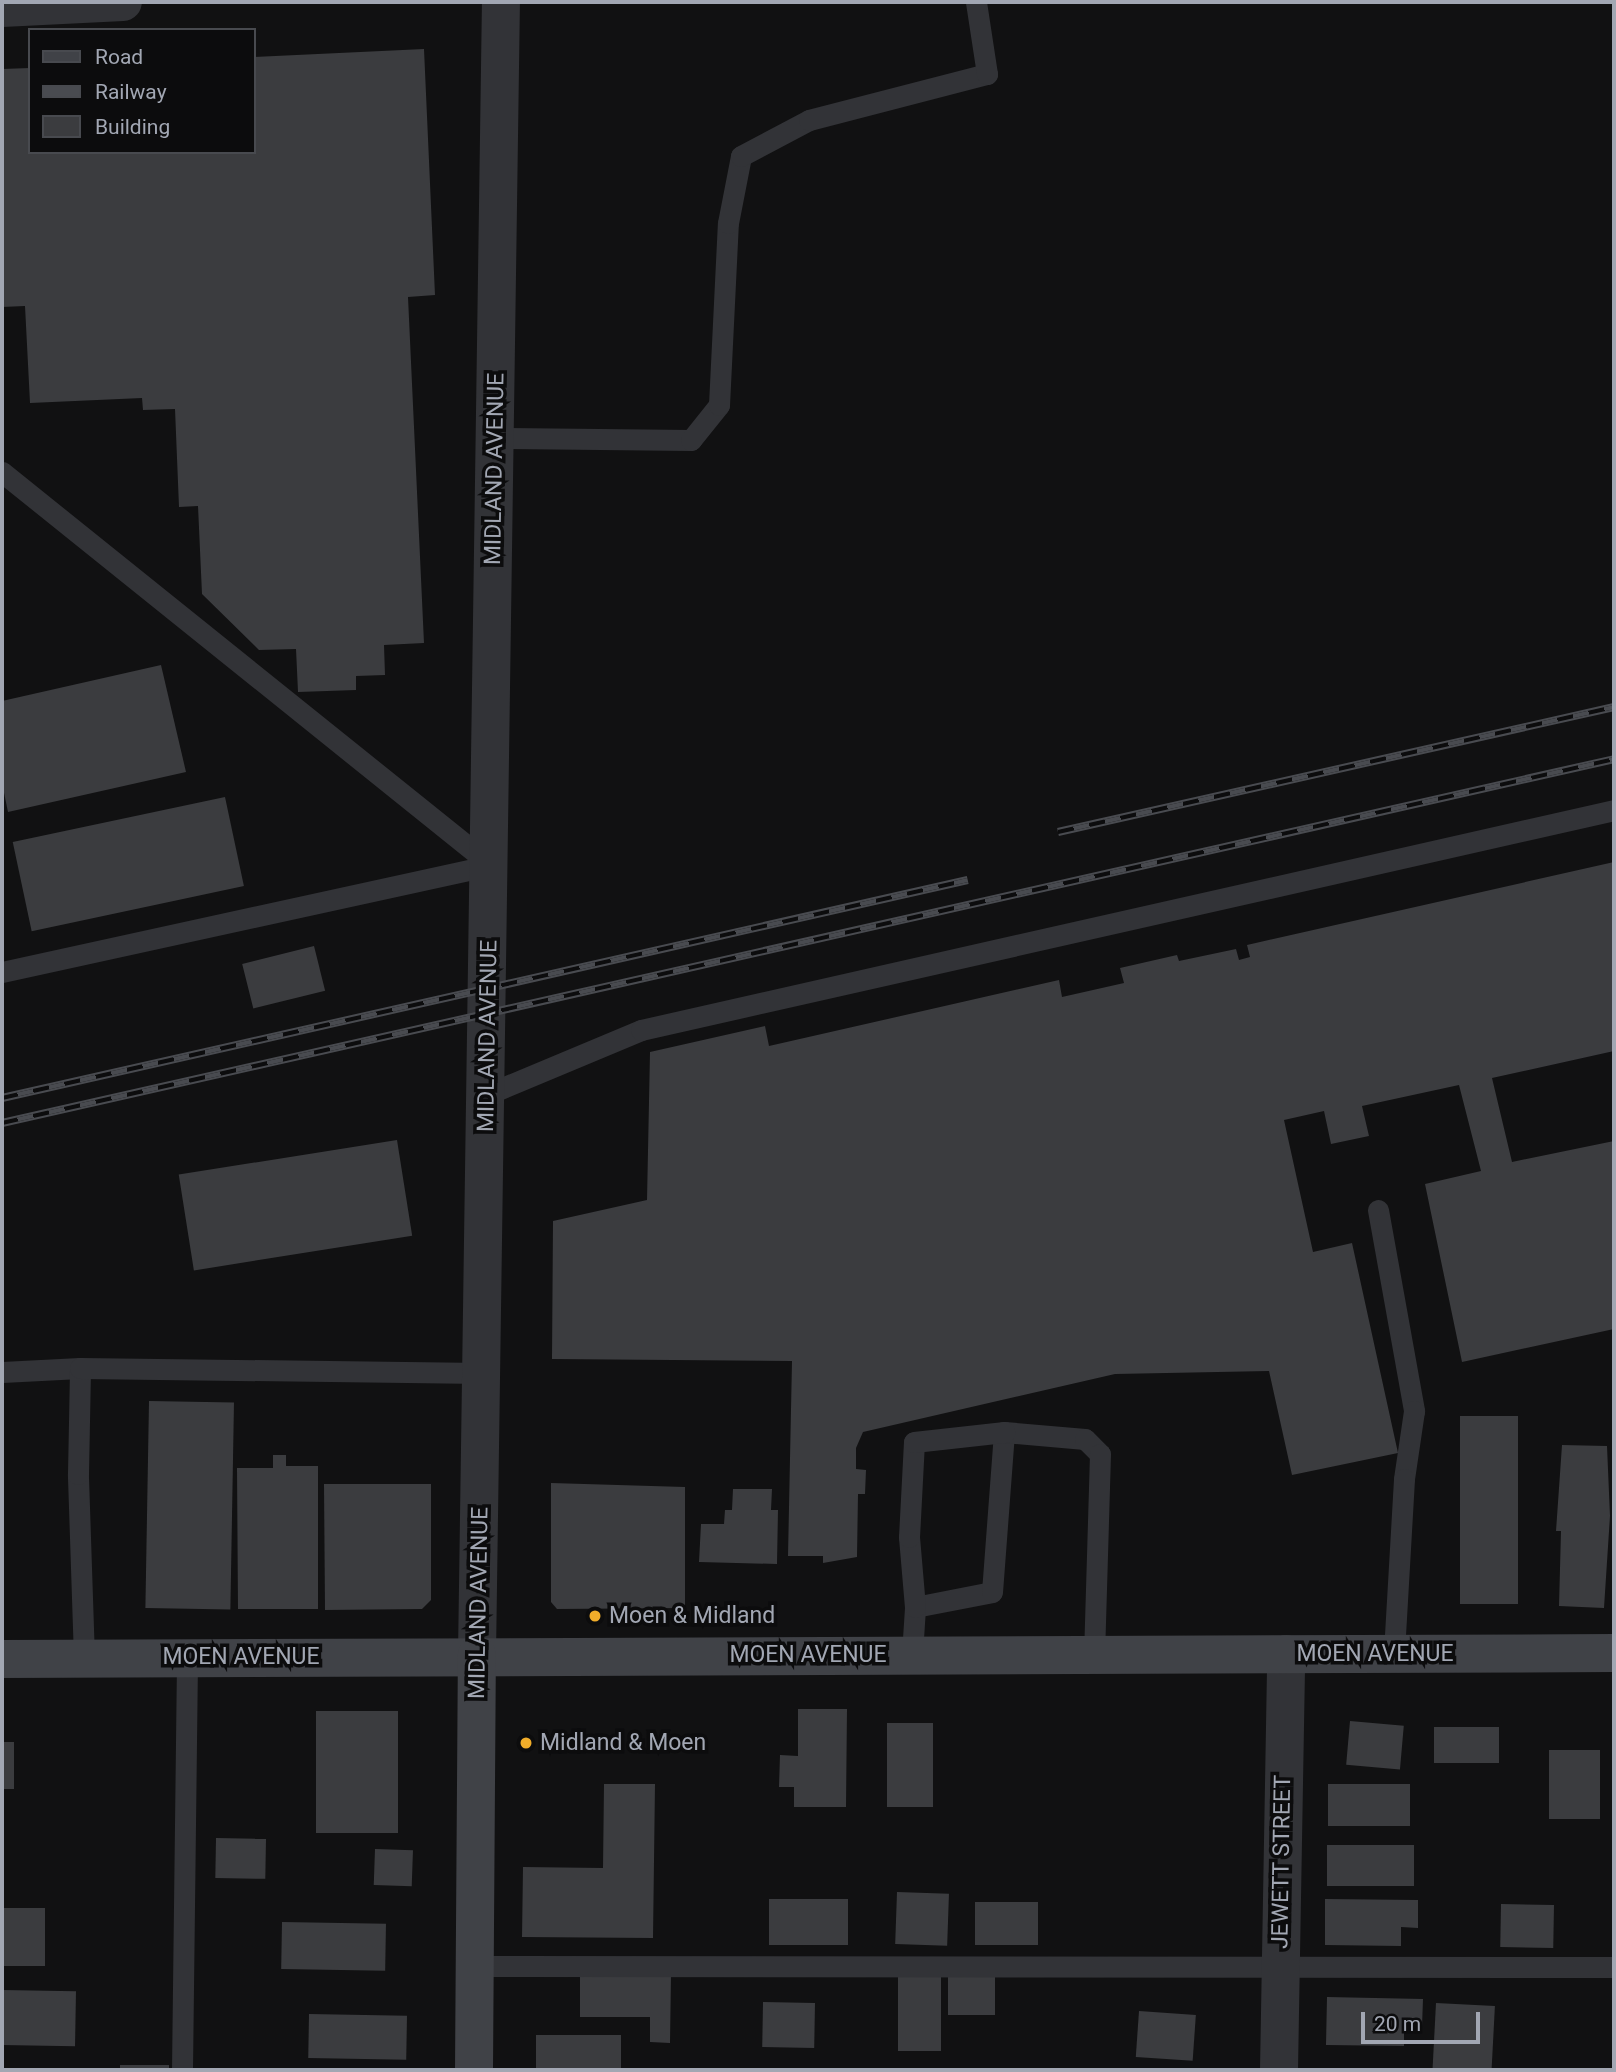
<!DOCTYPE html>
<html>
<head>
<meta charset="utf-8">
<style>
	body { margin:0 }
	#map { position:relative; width:1616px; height:2072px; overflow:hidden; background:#111112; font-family:Roboto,sans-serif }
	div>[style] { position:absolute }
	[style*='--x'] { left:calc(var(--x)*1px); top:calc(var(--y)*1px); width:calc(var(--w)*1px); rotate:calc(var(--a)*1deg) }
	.building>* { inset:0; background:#3b3c3f; transform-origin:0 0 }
	.lane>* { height:21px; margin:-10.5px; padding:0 10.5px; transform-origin:10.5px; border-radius:10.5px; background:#323337 }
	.street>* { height:38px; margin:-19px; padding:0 19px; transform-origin:19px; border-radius:19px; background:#323337 }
	.secondary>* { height:38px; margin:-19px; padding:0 19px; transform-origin:19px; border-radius:19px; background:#404247 }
	.rail>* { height:8px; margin-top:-4px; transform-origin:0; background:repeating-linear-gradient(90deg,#0c0c0d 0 16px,#494b50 0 32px); box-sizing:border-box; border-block:2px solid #494b50 }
	.dots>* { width:19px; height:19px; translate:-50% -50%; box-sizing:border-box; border:4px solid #0c0c0d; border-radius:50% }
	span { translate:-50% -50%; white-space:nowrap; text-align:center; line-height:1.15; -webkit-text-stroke:7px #0c0c0d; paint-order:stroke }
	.street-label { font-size:23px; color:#a2a7b3 }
	.poi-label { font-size:23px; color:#a2a7b3 }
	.left { translate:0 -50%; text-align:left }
	.frame { position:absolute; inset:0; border:4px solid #a2a7b3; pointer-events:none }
	.legend { position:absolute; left:28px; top:28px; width:228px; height:126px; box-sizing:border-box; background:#0c0c0d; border:2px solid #484a4f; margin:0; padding:9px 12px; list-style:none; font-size:21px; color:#a2a7b3 }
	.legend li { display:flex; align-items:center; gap:14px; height:35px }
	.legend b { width:35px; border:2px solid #484a4f }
	.scale { position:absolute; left:1361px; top:2012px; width:119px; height:32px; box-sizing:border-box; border:4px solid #a2a7b3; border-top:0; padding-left:9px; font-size:21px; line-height:24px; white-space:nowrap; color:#a2a7b3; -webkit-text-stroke:5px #0c0c0d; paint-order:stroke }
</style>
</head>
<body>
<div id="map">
	<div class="building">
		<i style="clip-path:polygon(424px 49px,435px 295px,408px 297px,424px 643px,384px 645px,385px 675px,356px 676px,356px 690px,298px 692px,296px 649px,259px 650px,202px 594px,198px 506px,179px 507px,175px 409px,143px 410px,142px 398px,30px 403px,25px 306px,2px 307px,2px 69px,30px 68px,30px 152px,254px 152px,254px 57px)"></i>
		<i style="clip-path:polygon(161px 665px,186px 772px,8px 812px,2px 783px,2px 701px)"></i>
		<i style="left:225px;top:797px;width:91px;height:217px;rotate:78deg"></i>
		<i style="clip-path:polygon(1614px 862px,1614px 1051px,1492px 1078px,1512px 1162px,1614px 1141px,1614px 1329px,1462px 1362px,1425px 1184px,1481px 1171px,1459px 1085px,1362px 1106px,1369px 1136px,1331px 1144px,1324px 1111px,1284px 1120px,1313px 1252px,1352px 1243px,1398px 1453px,1292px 1475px,1269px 1371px,1115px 1374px,863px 1432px,856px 1448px,856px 1469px,866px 1470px,865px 1494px,858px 1494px,857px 1557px,823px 1563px,823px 1556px,788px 1556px,792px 1361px,552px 1359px,553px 1221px,647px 1200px,650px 1052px,765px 1026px,769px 1046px,1059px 980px,1062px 997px,1124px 983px,1120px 968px,1177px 955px,1179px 961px,1236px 949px,1239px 960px,1250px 957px,1247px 945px)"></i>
		<i style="left:314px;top:946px;width:46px;height:74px;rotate:76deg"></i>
		<i style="left:397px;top:1140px;width:97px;height:221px;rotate:81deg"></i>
		<i style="left:149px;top:1401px;width:85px;height:207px;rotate:1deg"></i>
		<i style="left:1460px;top:1416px;width:58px;height:188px"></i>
		<i style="clip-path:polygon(1562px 1445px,1607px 1446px,1610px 1516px,1604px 1608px,1559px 1606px,1561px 1531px,1556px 1531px)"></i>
		<i style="clip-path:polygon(273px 1455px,286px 1455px,286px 1466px,318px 1466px,318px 1609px,238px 1609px,237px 1468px,273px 1468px)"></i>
		<i style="clip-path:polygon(551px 1483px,685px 1487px,685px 1608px,557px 1609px,551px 1602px)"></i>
		<i style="clip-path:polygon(324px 1484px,431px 1484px,431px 1600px,422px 1609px,325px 1610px)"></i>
		<i style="clip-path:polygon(733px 1489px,772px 1489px,771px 1510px,778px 1510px,777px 1564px,699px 1562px,701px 1524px,724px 1524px,725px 1510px,732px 1510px)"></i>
		<i style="clip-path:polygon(798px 1709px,847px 1709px,846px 1807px,794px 1807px,794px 1787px,779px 1787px,780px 1755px,798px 1756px)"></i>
		<i style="left:316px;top:1711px;width:82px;height:122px"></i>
		<i style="left:1350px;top:1721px;width:54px;height:44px;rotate:5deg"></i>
		<i style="left:887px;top:1723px;width:46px;height:84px"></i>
		<i style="left:1434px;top:1727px;width:65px;height:36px"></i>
		<i style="left:2px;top:1742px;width:12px;height:47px"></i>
		<i style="left:1549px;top:1750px;width:51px;height:69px"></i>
		<i style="clip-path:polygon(604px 1784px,655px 1784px,653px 1938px,522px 1937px,523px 1867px,603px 1868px)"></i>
		<i style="left:1328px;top:1784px;width:82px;height:42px"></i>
		<i style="left:216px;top:1838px;width:50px;height:40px;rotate:1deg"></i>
		<i style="left:1414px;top:1845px;width:41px;height:87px;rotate:90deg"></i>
		<i style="left:375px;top:1849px;width:38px;height:36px;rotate:2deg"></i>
		<i style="left:897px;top:1892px;width:52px;height:52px;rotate:2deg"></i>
		<i style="left:769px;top:1899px;width:79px;height:46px"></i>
		<i style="clip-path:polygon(1325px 1899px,1418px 1900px,1418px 1928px,1401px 1927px,1401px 1946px,1325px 1945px)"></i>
		<i style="left:975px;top:1902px;width:63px;height:43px"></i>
		<i style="left:1501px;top:1904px;width:53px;height:43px;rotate:1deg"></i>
		<i style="left:2px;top:1908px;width:43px;height:58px"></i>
		<i style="left:282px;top:1922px;width:104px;height:47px;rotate:1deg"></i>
		<i style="left:898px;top:1973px;width:43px;height:78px"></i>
		<i style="clip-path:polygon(580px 1975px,671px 1975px,670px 2043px,650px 2042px,650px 2017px,580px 2017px)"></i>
		<i style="left:948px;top:1975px;width:47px;height:40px"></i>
		<i style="left:2px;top:1990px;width:74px;height:55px;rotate:1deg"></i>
		<i style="clip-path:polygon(1327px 1997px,1423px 1999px,1422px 2027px,1404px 2026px,1404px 2046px,1326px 2045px)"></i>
		<i style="left:763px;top:2002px;width:52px;height:45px;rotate:1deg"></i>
		<i style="left:1436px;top:2003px;width:59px;height:67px;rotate:3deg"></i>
		<i style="left:1139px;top:2011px;width:57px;height:46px;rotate:4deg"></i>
		<i style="left:309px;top:2014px;width:98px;height:44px;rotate:1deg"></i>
		<i style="left:536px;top:2035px;width:85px;height:35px"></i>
		<i style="left:120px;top:2065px;width:49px;height:5px"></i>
	</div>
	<div class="lane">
		<i style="--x:496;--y:438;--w:195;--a:0.6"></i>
		<i style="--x:691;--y:440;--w:45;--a:-51.3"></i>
		<i style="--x:719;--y:405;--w:182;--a:-87.2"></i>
		<i style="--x:728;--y:223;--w:68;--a:-79"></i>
		<i style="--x:741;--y:156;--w:77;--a:-27.9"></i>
		<i style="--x:809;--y:120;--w:184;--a:-14.5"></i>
		<i style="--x:987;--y:74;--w:73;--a:-98.7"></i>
		<i style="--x:2;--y:472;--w:627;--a:38.79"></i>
		<i style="--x:2;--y:972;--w:501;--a:-12.34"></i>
		<i style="--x:488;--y:1094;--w:166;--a:-22.7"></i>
		<i style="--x:641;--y:1030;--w:998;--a:-12.74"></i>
		<i style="--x:1378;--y:1210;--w:204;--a:79.8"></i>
		<i style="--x:1414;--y:1411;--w:69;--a:98.4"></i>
		<i style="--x:1404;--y:1479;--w:175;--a:93.3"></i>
		<i style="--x:2;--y:1372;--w:78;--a:-2.9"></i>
		<i style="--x:915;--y:1607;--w:78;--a:-11"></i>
		<i style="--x:992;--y:1592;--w:160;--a:-85.7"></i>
		<i style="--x:1004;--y:1432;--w:81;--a:4.9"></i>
		<i style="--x:1085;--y:1439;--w:21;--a:45"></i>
		<i style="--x:1100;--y:1454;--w:200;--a:91.7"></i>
		<i style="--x:912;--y:1654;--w:47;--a:-86.3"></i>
		<i style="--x:915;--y:1607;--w:70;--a:-94.9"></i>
		<i style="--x:909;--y:1537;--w:95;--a:-87"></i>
		<i style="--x:914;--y:1442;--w:91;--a:-6.3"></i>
		<i style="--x:84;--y:1658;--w:184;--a:-91.9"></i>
		<i style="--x:78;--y:1474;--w:106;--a:-88.9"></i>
		<i style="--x:80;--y:1368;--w:402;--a:0.7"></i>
		<i style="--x:475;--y:1966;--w:1139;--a:0.05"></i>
		<i style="--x:182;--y:2070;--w:413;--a:-89.3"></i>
	</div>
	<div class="street">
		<i style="--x:2;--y:8;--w:121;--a:-2.8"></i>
		<i style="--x:477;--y:1655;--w:1653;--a:-89.17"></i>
		<i style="--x:1279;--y:2070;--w:416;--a:-89"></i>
	</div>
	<div class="secondary">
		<i style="--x:2;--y:1659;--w:1612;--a:-0.21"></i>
		<i style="--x:474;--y:2070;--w:415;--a:-89.6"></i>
	</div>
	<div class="rail">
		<i style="--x:1058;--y:832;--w:570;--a:-12.67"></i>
		<i style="--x:2;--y:1098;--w:990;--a:-12.72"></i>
		<i style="--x:2;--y:1123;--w:1653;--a:-12.72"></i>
	</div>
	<div class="dots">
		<i style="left:595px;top:1616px;background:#f1ad2a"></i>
		<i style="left:526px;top:1743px;background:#f1ad2a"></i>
	</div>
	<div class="street-label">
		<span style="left:495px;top:469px;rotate:-89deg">MIDLAND AVENUE</span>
		<span style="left:488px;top:1036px;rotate:-89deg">MIDLAND AVENUE</span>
		<span style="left:479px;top:1603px;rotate:-89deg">MIDLAND AVENUE</span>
		<span style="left:1375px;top:1654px">MOEN AVENUE</span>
		<span style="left:808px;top:1655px">MOEN AVENUE</span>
		<span style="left:241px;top:1657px">MOEN AVENUE</span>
		<span style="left:1282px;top:1862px;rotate:-89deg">JEWETT STREET</span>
	</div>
	<div class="poi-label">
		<span class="left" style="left:609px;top:1616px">Moen &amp; Midland</span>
		<span class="left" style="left:540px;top:1743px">Midland &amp; Moen</span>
	</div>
	<div class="frame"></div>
	<ul class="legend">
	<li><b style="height:9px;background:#404247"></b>Road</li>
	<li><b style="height:9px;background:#494b50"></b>Railway</li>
	<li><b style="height:19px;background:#3b3c3f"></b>Building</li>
	</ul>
	<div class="scale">20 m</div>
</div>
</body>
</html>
